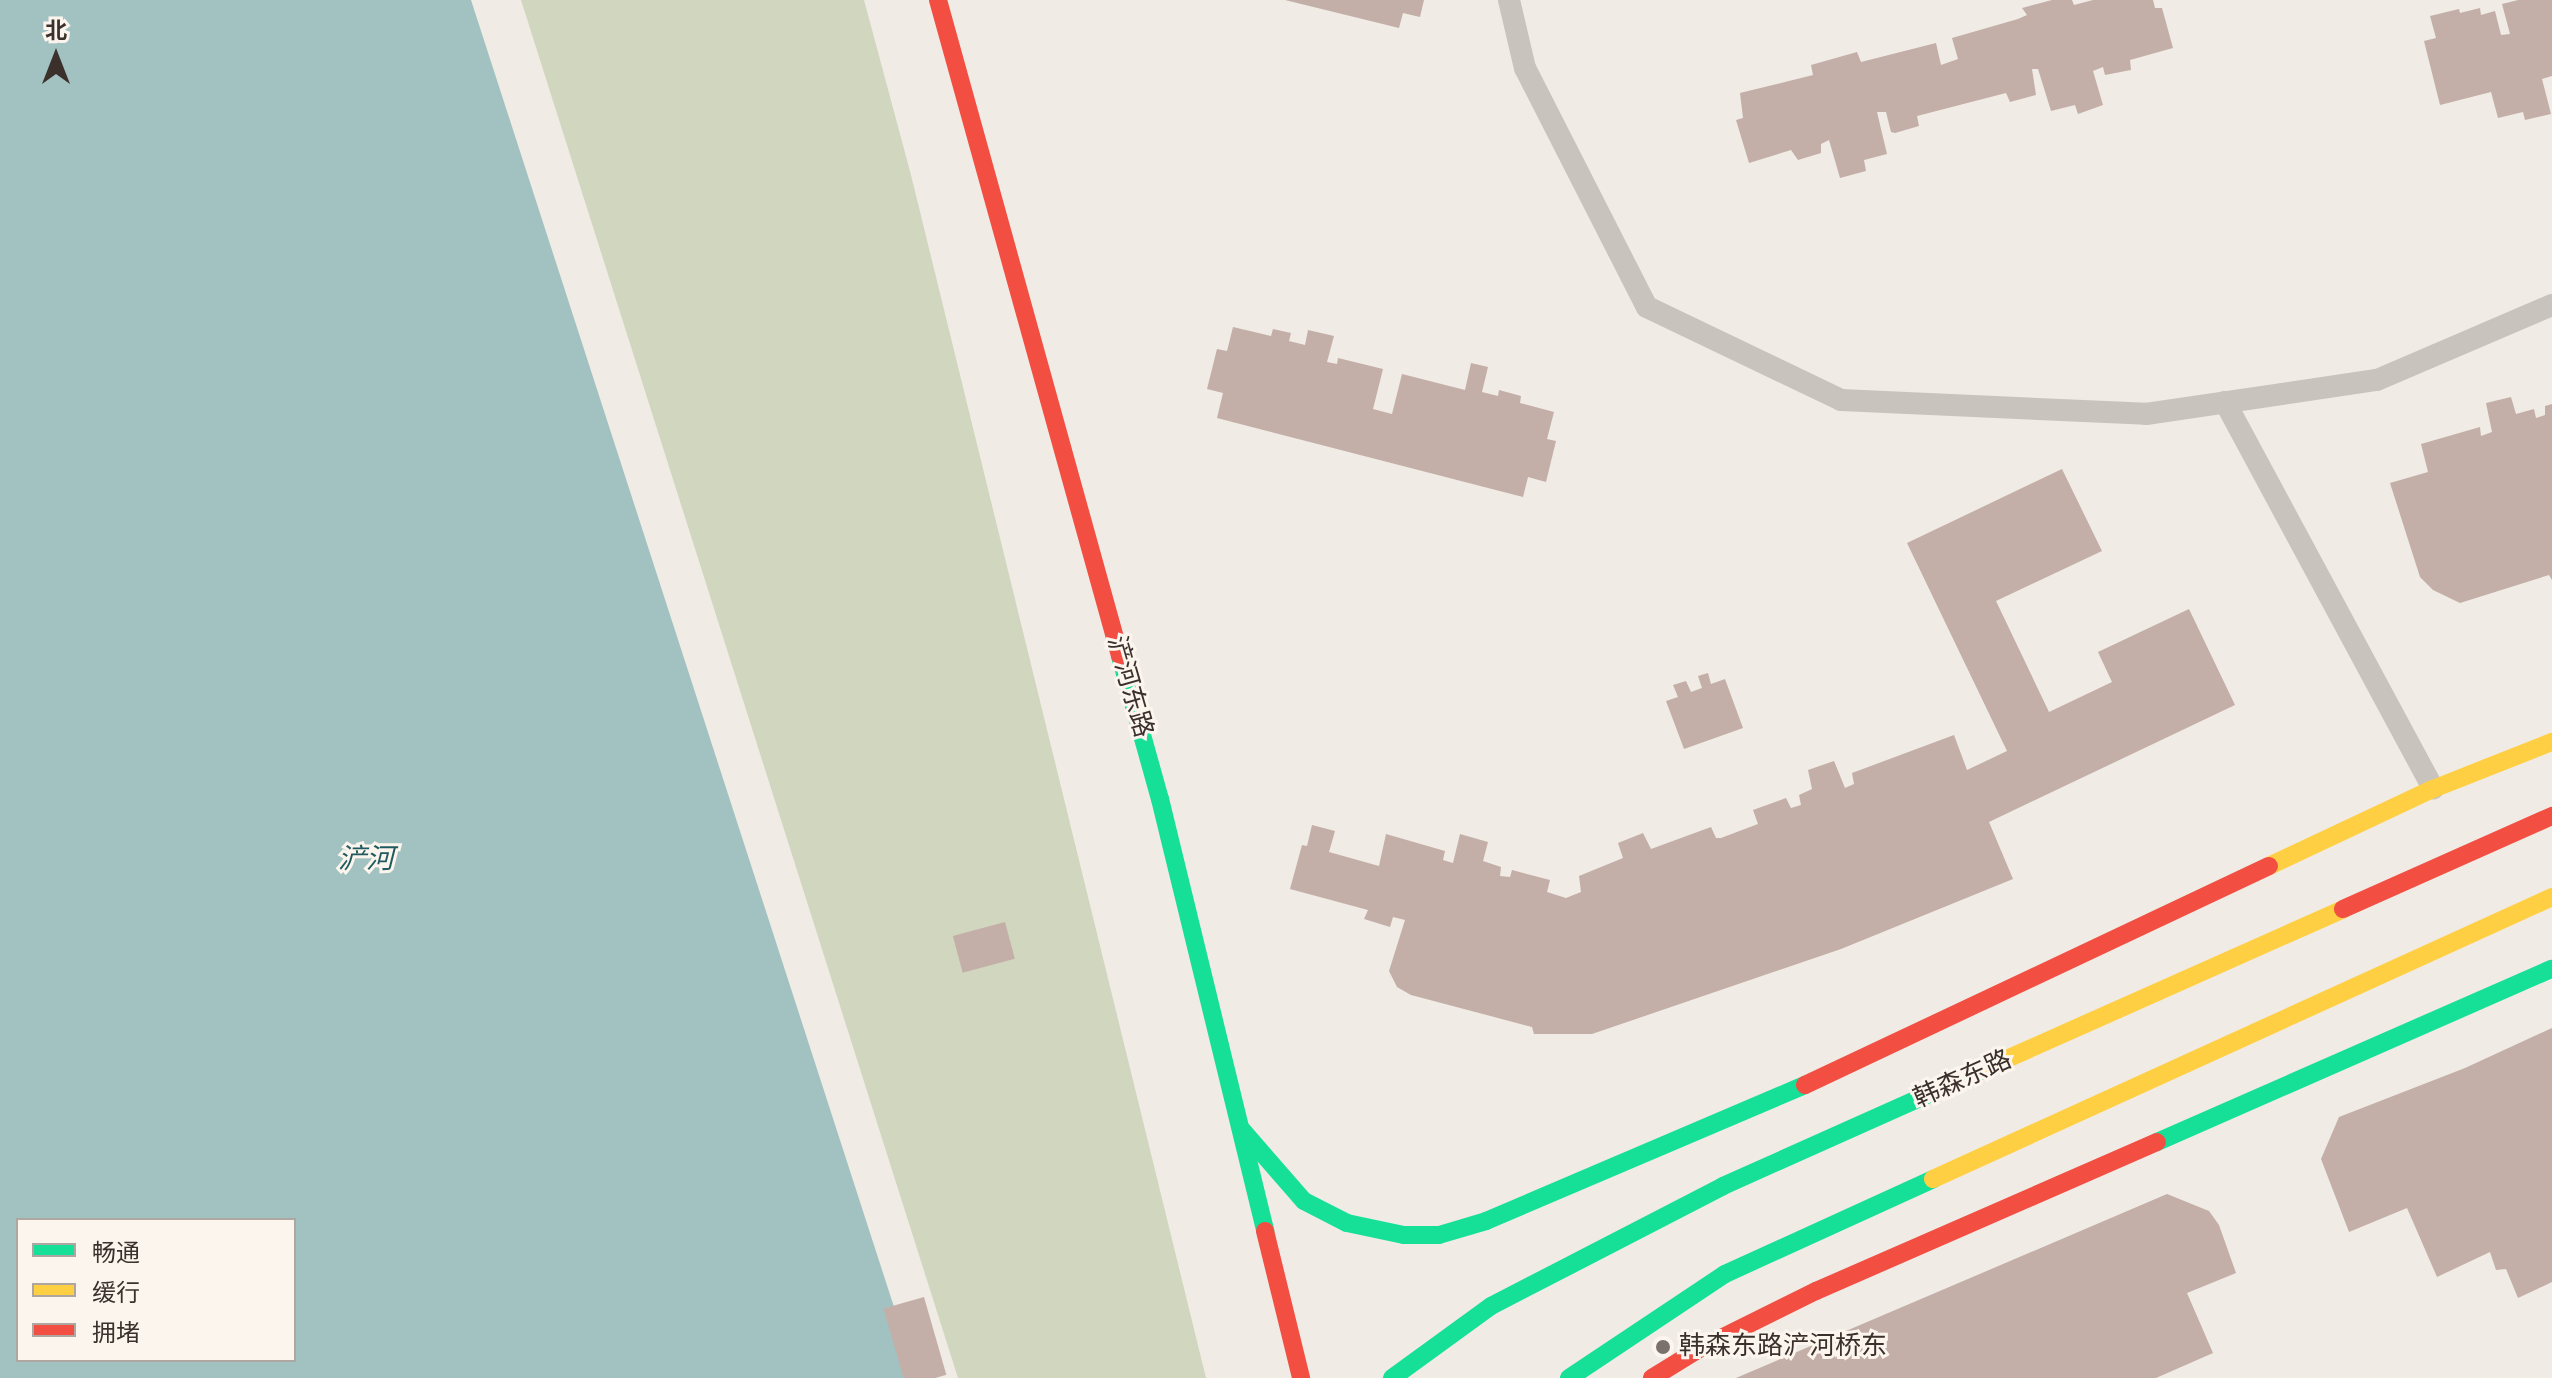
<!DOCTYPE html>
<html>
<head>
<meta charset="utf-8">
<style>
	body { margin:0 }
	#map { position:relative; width:2552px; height:1378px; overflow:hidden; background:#f0ebe5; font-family:"Sofia Sans Condensed","Noto Sans SC",sans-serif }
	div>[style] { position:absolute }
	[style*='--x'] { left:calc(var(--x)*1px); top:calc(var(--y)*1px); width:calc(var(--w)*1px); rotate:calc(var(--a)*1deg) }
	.green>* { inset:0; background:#d1d6bf }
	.water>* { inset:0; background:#a1c2c1 }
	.building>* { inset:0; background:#c3afa7; transform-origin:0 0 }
	.lane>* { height:22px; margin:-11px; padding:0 11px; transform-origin:11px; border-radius:11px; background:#c9c3be }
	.fast>* { height:18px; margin:-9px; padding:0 9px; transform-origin:9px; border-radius:9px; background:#16e098 }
	.slow>* { height:18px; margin:-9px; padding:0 9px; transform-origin:9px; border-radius:9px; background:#ffcf43 }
	.jam>* { height:18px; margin:-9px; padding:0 9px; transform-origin:9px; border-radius:9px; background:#f24e42 }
	.dots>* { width:22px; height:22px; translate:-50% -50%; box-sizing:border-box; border:4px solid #fbf5ee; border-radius:50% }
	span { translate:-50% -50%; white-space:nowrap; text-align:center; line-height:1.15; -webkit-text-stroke:6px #fbf5ee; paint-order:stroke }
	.street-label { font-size:26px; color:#3b302b }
	.poi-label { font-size:26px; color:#3b302b }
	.left { translate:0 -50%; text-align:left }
	.water-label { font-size:28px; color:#1f5a5e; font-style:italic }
	.legend { position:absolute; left:16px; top:1218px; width:280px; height:144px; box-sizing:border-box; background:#fbf5ee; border:2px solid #aea6a0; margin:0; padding:10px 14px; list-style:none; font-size:24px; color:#3b302b }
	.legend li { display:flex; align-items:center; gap:16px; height:40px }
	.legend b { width:40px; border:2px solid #aea6a0 }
	.north { position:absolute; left:16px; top:16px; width:80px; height:80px; -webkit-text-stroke:6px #fbf5ee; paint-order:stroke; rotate:0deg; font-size:22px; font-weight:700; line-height:32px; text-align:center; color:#3b302b }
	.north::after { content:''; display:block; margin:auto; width:28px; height:36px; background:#3b302b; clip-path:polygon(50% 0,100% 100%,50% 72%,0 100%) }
</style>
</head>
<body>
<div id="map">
	<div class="green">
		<i style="clip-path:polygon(521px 0,864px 0,911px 175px,1206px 1378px,958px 1378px)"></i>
	</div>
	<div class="water">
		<i style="clip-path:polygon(evenodd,0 0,471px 0,917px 1378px,0 1378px,0 0,18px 1220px,294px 1220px,294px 1360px,18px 1360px,18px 1220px)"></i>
	</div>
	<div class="building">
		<i style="clip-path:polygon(1285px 0,1424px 0,1420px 17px,1403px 13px,1399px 28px)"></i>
		<i style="clip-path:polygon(2052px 0,2072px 0,2074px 5px,2093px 0,2153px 0,2155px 8px,2162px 8px,2173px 48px,2130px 60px,2131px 70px,2105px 75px,2103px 67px,2093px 71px,2103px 105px,2078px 114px,2075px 105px,2051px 111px,2038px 69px,2032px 69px,2036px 95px,2010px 102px,2006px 93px,1917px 116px,1919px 126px,1895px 133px,1891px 132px,1886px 112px,1877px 112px,1887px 154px,1864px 160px,1866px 171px,1840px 178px,1829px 140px,1821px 144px,1821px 153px,1798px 160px,1791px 150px,1749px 163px,1736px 120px,1743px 118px,1740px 93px,1813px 75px,1811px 65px,1857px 52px,1861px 62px,1936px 43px,1941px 65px,1958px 59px,1952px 38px,2018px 19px,2027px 15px,2022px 8px)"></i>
		<i style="clip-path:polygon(2518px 0,2552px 0,2552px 76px,2542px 79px,2551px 114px,2525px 120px,2523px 112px,2498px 118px,2491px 92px,2440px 105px,2424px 41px,2436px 38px,2430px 16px,2459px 9px,2460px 13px,2480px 8px,2481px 15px,2495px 11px,2501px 35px,2510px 34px,2502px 4px)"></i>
		<i style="clip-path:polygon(1233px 327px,1271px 336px,1273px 329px,1291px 333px,1289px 341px,1305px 345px,1308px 330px,1334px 336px,1327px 362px,1337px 364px,1338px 358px,1383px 369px,1373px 409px,1392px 414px,1402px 374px,1465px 390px,1471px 363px,1488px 367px,1482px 392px,1498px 396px,1499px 390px,1521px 396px,1520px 403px,1554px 412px,1547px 439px,1556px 441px,1546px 482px,1528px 477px,1523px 497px,1217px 418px,1223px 393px,1207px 389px,1217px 349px,1227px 351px)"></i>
		<i style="clip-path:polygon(2511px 397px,2516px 414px,2534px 409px,2536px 418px,2545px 415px,2545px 406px,2552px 404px,2552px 580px,2549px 575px,2460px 603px,2433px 590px,2420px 577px,2390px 483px,2428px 472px,2421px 444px,2480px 427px,2481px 436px,2492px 432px,2486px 403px)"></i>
		<i style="clip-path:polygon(2062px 469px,2102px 551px,1996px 601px,2049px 712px,2112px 682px,2098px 652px,2189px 609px,2235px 705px,1989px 822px,2013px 879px,1841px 949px,1592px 1034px,1534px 1034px,1532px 1027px,1411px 995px,1397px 987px,1389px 971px,1405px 920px,1393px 917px,1390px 927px,1364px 919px,1368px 910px,1290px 889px,1302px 845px,1307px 846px,1312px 825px,1335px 831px,1329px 852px,1379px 866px,1386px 834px,1445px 851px,1443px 860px,1453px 863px,1460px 834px,1488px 842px,1483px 861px,1501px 867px,1500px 876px,1510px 877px,1512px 870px,1550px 880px,1547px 892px,1566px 898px,1581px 892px,1579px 876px,1623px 858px,1618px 843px,1643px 833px,1651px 849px,1711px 827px,1716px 838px,1721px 838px,1758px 824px,1753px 810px,1786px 798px,1791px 808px,1801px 805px,1799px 795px,1812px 789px,1808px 770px,1834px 761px,1845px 788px,1854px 784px,1852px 773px,1954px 735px,1967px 770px,2007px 751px,1907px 543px)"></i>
		<i style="clip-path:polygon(1708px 673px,1711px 684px,1725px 679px,1743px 728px,1684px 749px,1666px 701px,1678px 697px,1673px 685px,1686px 681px,1691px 692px,1702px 688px,1698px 676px)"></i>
		<i style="left:1005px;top:922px;width:38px;height:54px;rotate:75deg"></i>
		<i style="clip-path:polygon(2552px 1028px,2552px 1282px,2518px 1298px,2506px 1269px,2496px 1270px,2490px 1252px,2437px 1277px,2407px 1208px,2349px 1232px,2321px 1159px,2339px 1117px,2465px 1068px)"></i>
		<i style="clip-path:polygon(2167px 1194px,2209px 1211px,2219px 1225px,2236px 1273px,2187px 1293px,2213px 1353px,2156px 1378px,1736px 1378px)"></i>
		<i style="left:924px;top:1297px;width:81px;height:42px;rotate:74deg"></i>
	</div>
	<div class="lane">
		<i style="--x:1509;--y:0;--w:70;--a:76.8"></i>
		<i style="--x:1525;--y:68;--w:268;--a:63"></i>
		<i style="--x:1647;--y:307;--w:215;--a:25.6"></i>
		<i style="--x:1841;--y:400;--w:305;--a:2.6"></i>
		<i style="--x:2146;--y:414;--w:233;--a:-8.4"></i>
		<i style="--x:2377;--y:380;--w:190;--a:-23.2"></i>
		<i style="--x:2225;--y:402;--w:439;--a:61.7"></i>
	</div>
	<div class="fast">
		<i style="--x:1120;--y:656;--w:148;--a:74.4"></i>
		<i style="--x:1160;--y:799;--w:445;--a:76.3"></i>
		<i style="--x:1242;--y:1130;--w:94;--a:48.9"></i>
		<i style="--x:1304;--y:1201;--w:48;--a:27.1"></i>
		<i style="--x:1347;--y:1223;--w:58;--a:11.9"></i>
		<i style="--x:1404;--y:1235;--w:35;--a:0"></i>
		<i style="--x:1439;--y:1235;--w:49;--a:-16.6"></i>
		<i style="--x:1486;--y:1221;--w:347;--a:-23.1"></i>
		<i style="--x:2157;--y:1142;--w:431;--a:-23.7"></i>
		<i style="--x:1392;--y:1378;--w:122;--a:-36"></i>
		<i style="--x:1491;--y:1306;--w:261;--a:-27.3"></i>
		<i style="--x:1723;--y:1186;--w:294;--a:-24.1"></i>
		<i style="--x:1569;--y:1378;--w:187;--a:-33.7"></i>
		<i style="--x:1725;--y:1274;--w:229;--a:-24.5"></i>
	</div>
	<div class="slow">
		<i style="--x:2269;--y:866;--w:181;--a:-25.2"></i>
		<i style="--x:2433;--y:789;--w:128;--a:-21.6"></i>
		<i style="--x:1991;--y:1066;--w:385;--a:-24"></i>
		<i style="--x:1933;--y:1179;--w:680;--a:-24.49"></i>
	</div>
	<div class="jam">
		<i style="--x:938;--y:0;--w:681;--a:74.49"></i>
		<i style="--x:2343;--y:909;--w:229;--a:-24"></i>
		<i style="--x:1805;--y:1085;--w:513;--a:-25.27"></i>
		<i style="--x:1265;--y:1231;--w:151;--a:76.2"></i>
		<i style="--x:1652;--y:1378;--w:55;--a:-31.7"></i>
		<i style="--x:1699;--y:1349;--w:131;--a:-26.4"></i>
		<i style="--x:1816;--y:1291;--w:372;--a:-23.6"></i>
	</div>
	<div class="dots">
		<i style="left:1663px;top:1347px;background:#7a716c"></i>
	</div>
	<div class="street-label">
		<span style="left:1129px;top:687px;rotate:74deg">浐河东路</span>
		<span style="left:1963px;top:1080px;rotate:-24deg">韩森东路</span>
	</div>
	<div class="poi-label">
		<span class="left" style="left:1679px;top:1347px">韩森东路浐河桥东</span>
	</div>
	<div class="water-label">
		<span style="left:366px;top:860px">浐河</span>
	</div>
	<ul class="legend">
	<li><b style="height:10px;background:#16e098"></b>畅通</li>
	<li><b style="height:10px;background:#ffcf43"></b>缓行</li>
	<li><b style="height:10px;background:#f24e42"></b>拥堵</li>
	</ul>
	<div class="north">北</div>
</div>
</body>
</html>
